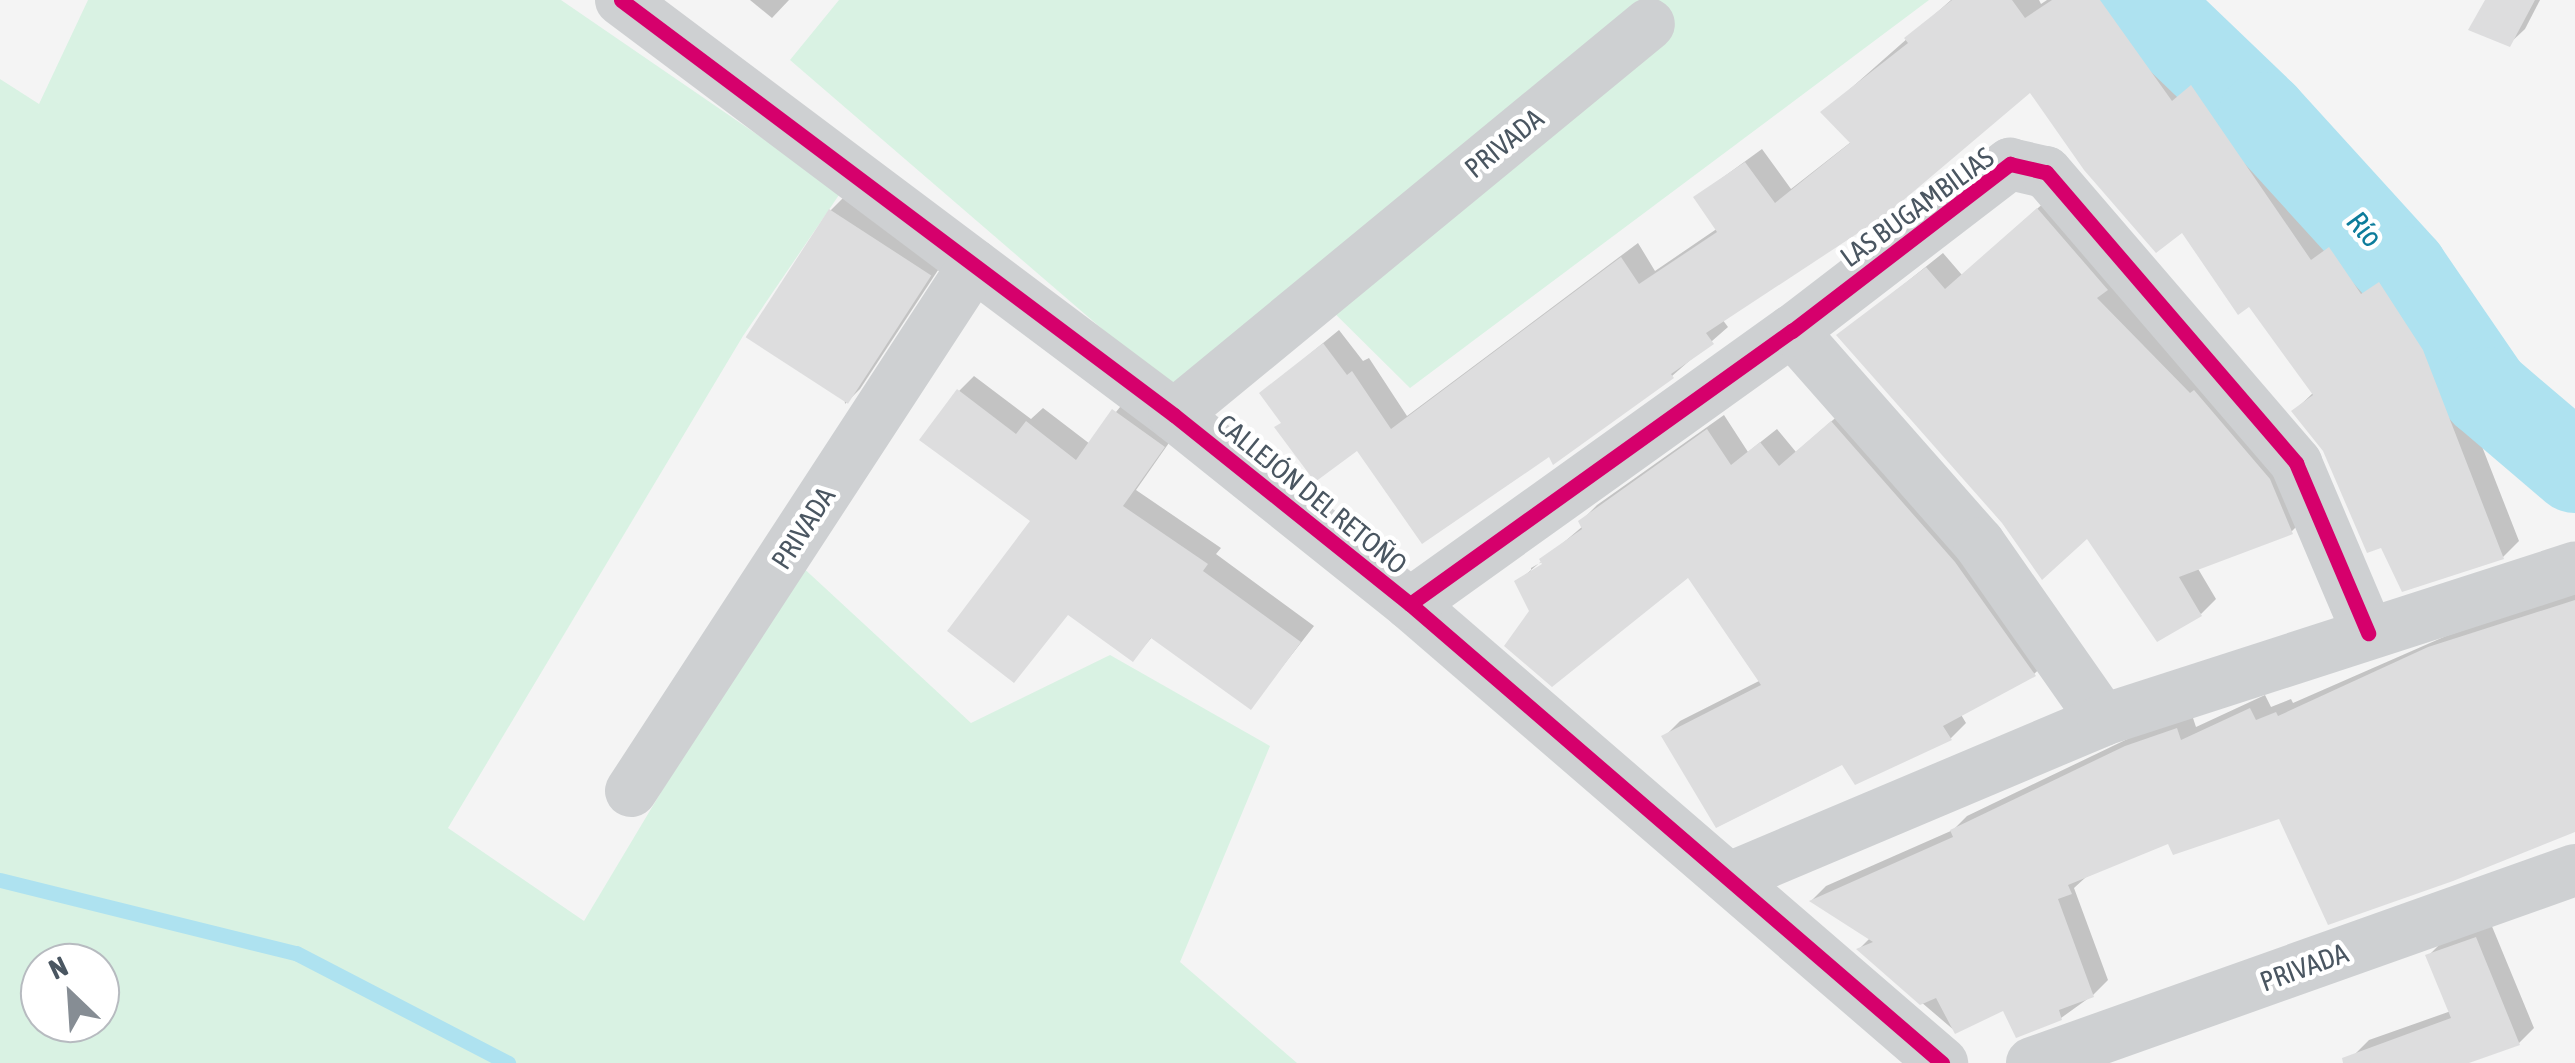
<!DOCTYPE html>
<html>
<head>
<meta charset="utf-8">
<style>
	body { margin:0 }
	#map { position:relative; width:2575px; height:1063px; overflow:hidden; background:#f4f4f4; font-family:"Asap Condensed",sans-serif }
	div>[style] { position:absolute }
	[style*='--x'] { left:calc(var(--x)*1px); top:calc(var(--y)*1px); width:calc(var(--w)*1px); rotate:calc(var(--a)*1deg) }
	.green>* { inset:0; background:#d9f2e3 }
	.shadow>* { inset:0; background:#0003 }
	.stream>* { height:15px; margin:-7.5px; padding:0 7.5px; transform-origin:7.5px; border-radius:7.5px; background:#aee2f0 }
	.river>* { height:90px; margin:-45px; padding:0 45px; transform-origin:45px; border-radius:45px; background:#aee2f0 }
	.building>* { inset:0; background:#ddddde; transform-origin:0 0 }
	.street>* { height:52px; margin:-26px; padding:0 26px; transform-origin:26px; border-radius:26px; background:#ced0d2 }
	.cycleway>* { height:15px; margin:-7.5px; padding:0 7.5px; transform-origin:7.5px; border-radius:7.5px; background:#d6006c }
	span { translate:-50% -50%; white-space:nowrap; text-align:center; line-height:1.15; -webkit-text-stroke:9px #fff; paint-order:stroke }
	.street-label { font-size:28px; color:#4a5661 }
	.water-label { font-size:30px; color:#0c7c9b; font-style:italic }
	.north { position:absolute; left:20px; top:943px; width:100px; height:100px; box-sizing:border-box; background:#fff; border:2px solid #b7bbc0; border-radius:50%; rotate:335deg; font-size:28px; font-weight:700; line-height:40px; text-align:center; color:#4a5661 }
	.north::after { content:''; display:block; margin:auto; width:35px; height:45px; background:#868d94; clip-path:polygon(50% 0,100% 100%,50% 72%,0 100%) }
</style>
</head>
<body>
<div id="map">
	<div class="green">
		<i style="clip-path:polygon(evenodd,88px 0,561px 0,841px 192px,743px 336px,448px 828px,584px 921px,798px 563px,971px 723px,1110px 655px,1270px 746px,1180px 962px,1297px 1063px,0 1063px,0 79px,39px 104px,88px 0,40px 963px,100px 963px,100px 1023px,40px 1023px,40px 963px)"></i>
		<i style="clip-path:polygon(839px 0,1929px 0,1410px 388px,1310px 289px,1180px 396px,790px 60px)"></i>
	</div>
	<div class="shadow">
		<i style="clip-path:polygon(750px 0,789px 0,772px 18px)"></i>
		<i style="clip-path:polygon(1951px 0,2039px 0,2041px 4px,2047px 0,2124px 0,2188px 88px,2208px 72px,2328px 247px,2346px 234px,2378px 280px,2395px 268px,2438px 334px,2519px 541px,2503px 557px,2383px 544px,2326px 449px,2294px 411px,2314px 392px,2249px 304px,2182px 230px,2030px 90px,1722px 319px,1728px 327px,1672px 376px,1550px 453px,1358px 448px,1283px 421px,1262px 393px,1339px 330px,1363px 361px,1369px 358px,1407px 416px,1638px 243px,1655px 271px,1718px 228px,1696px 197px,1762px 149px,1791px 189px,1851px 142px,1824px 112px)"></i>
		<i style="clip-path:polygon(2488px 0,2540px 0,2525px 29px,2509px 44px)"></i>
		<i style="clip-path:polygon(2054px 194px,2307px 516px,2292px 531px,2197px 567px,2216px 599px,2201px 614px,2088px 536px,2003px 522px,1839px 336px,1943px 253px,1962px 275px)"></i>
		<i style="clip-path:polygon(845px 196px,944px 261px,860px 389px,845px 404px,830px 211px)"></i>
		<i style="clip-path:polygon(974px 376px,1031px 419px,1043px 408px,1090px 444px,1129px 396px,1178px 430px,1136px 490px,1221px 548px,1216px 554px,1314px 626px,1251px 707px,1153px 636px,1133px 659px,1034px 520px,959px 391px)"></i>
		<i style="clip-path:polygon(evenodd,1848px 407px,2050px 659px,2034px 674px,1960px 713px,1966px 723px,1951px 738px,1843px 762px,1664px 737px,1680px 721px,1761px 680px,1689px 575px,1532px 612px,1517px 582px,1583px 526px,1581px 521px,1597px 505px,1724px 415px,1748px 452px,1777px 429px,1796px 452px,1848px 407px,1552px 556px,1531px 574px,1531px 568px,1552px 556px)"></i>
		<i style="clip-path:polygon(2575px 592px,2575px 832px,2280px 816px,2170px 840px,2086px 877px,2074px 888px,2108px 980px,2093px 995px,2061px 1018px,2004px 1008px,1955px 1031px,1859px 949px,1870px 938px,1812px 900px,1826px 886px,1953px 830px,1967px 816px,2142px 732px,2192px 715px,2196px 727px,2265px 695px,2271px 707px,2291px 699px,2293px 703px,2446px 636px)"></i>
		<i style="clip-path:polygon(2491px 924px,2534px 1028px,2519px 1043px,2463px 1063px,2357px 1063px,2354px 1055px,2369px 1040px,2451px 1011px,2428px 956px,2443px 941px)"></i>
	</div>
	<div class="stream">
		<i style="--x:0;--y:880;--w:305;--a:13.9"></i>
		<i style="--x:296;--y:953;--w:239;--a:27.4"></i>
	</div>
	<div class="river">
		<i style="--x:2141;--y:0;--w:169;--a:43.8"></i>
		<i style="--x:2263;--y:117;--w:208;--a:47.7"></i>
		<i style="--x:2403;--y:271;--w:147;--a:55.6"></i>
		<i style="--x:2486;--y:392;--w:117;--a:40.5"></i>
	</div>
	<div class="building">
		<i style="clip-path:polygon(1952px 0,2012px 0,2025px 18px,2052px 0,2100px 0,2172px 101px,2191px 85px,2311px 260px,2329px 247px,2361px 294px,2379px 282px,2423px 350px,2504px 559px,2402px 592px,2381px 548px,2367px 553px,2323px 451px,2291px 411px,2313px 395px,2249px 307px,2238px 315px,2182px 233px,2156px 253px,2084px 170px,2030px 93px,1887px 214px,1706px 333px,1714px 344px,1671px 374px,1674px 378px,1553px 465px,1549px 457px,1422px 544px,1357px 451px,1315px 482px,1274px 427px,1281px 423px,1259px 393px,1323px 343px,1347px 375px,1352px 371px,1391px 429px,1621px 257px,1639px 284px,1717px 232px,1693px 197px,1745px 162px,1775px 203px,1850px 143px,1820px 112px,1908px 43px,1904px 38px)"></i>
		<i style="clip-path:polygon(2485px 0,2535px 0,2510px 47px,2468px 30px)"></i>
		<i style="clip-path:polygon(2037px 208px,2108px 290px,2097px 298px,2190px 393px,2194px 390px,2270px 479px,2293px 534px,2179px 577px,2202px 616px,2157px 642px,2087px 539px,2042px 580px,2002px 523px,1836px 335px,1926px 267px,1945px 289px)"></i>
		<i style="left:829px;top:209px;width:122px;height:153px;rotate:33deg"></i>
		<i style="clip-path:polygon(957px 389px,1016px 434px,1026px 421px,1076px 460px,1112px 409px,1165px 447px,1123px 506px,1208px 564px,1203px 571px,1301px 642px,1251px 710px,1151px 638px,1133px 662px,1068px 615px,1014px 683px,947px 631px,1030px 521px,919px 440px)"></i>
		<i style="clip-path:polygon(1831px 421px,1955px 562px,2036px 676px,1943px 726px,1952px 740px,1855px 785px,1842px 765px,1716px 828px,1661px 736px,1761px 685px,1688px 578px,1552px 687px,1504px 646px,1529px 611px,1514px 581px,1542px 564px,1539px 559px,1582px 529px,1578px 521px,1707px 429px,1731px 465px,1760px 442px,1779px 466px)"></i>
		<i style="clip-path:polygon(2575px 600px,2575px 832px,2453px 881px,2328px 925px,2279px 819px,2173px 855px,2168px 844px,2068px 885px,2072px 894px,2058px 899px,2094px 997px,2059px 1010px,2062px 1020px,2016px 1038px,2003px 1011px,1955px 1034px,1936px 998px,1920px 1005px,1856px 949px,1873px 942px,1809px 901px,1953px 837px,1950px 830px,2125px 746px,2177px 728px,2181px 740px,2250px 708px,2256px 720px,2276px 712px,2278px 716px,2428px 647px)"></i>
		<i style="clip-path:polygon(2476px 937px,2520px 1045px,2469px 1063px,2343px 1063px,2342px 1058px,2451px 1018px,2425px 955px)"></i>
	</div>
	<div class="street">
		<i style="--x:621;--y:0;--w:691;--a:36.89"></i>
		<i style="--x:1174;--y:415;--w:302;--a:38.7"></i>
		<i style="--x:1410;--y:604;--w:703;--a:40.79"></i>
		<i style="--x:1792;--y:331;--w:283;--a:48.6"></i>
		<i style="--x:1979;--y:543;--w:216;--a:55"></i>
		<i style="--x:1174;--y:415;--w:615;--a:-39.46"></i>
		<i style="--x:1410;--y:604;--w:470;--a:-35.6"></i>
		<i style="--x:1792;--y:331;--w:275;--a:-37.5"></i>
		<i style="--x:2010;--y:164;--w:37;--a:13"></i>
		<i style="--x:2046;--y:172;--w:384;--a:49.3"></i>
		<i style="--x:2296;--y:463;--w:185;--a:67"></i>
		<i style="--x:631;--y:791;--w:628;--a:-56.89"></i>
		<i style="--x:1732;--y:877;--w:403;--a:-22.9"></i>
		<i style="--x:2103;--y:720;--w:496;--a:-17.9"></i>
		<i style="--x:2032;--y:1063;--w:576;--a:-19.57"></i>
	</div>
	<div class="cycleway">
		<i style="--x:621;--y:0;--w:691;--a:36.89"></i>
		<i style="--x:1174;--y:415;--w:302;--a:38.7"></i>
		<i style="--x:1410;--y:604;--w:703;--a:40.79"></i>
		<i style="--x:1410;--y:604;--w:470;--a:-35.6"></i>
		<i style="--x:1792;--y:331;--w:275;--a:-37.5"></i>
		<i style="--x:2010;--y:164;--w:37;--a:13"></i>
		<i style="--x:2046;--y:172;--w:384;--a:49.3"></i>
		<i style="--x:2296;--y:463;--w:185;--a:67"></i>
	</div>
	<div class="street-label">
		<span style="left:1504px;top:143px;rotate:-39deg">PRIVADA</span>
		<span style="left:1917px;top:207px;rotate:-36deg">LAS BUGAMBILIAS</span>
		<span style="left:1312px;top:494px;rotate:39deg">CALLEJÓN DEL RETOÑO</span>
		<span style="left:803px;top:528px;rotate:-57deg">PRIVADA</span>
		<span style="left:2304px;top:967px;rotate:-20deg">PRIVADA</span>
	</div>
	<div class="water-label">
		<span style="left:2365px;top:229px;rotate:48deg">Río</span>
	</div>
	<div class="north">N</div>
</div>
</body>
</html>
